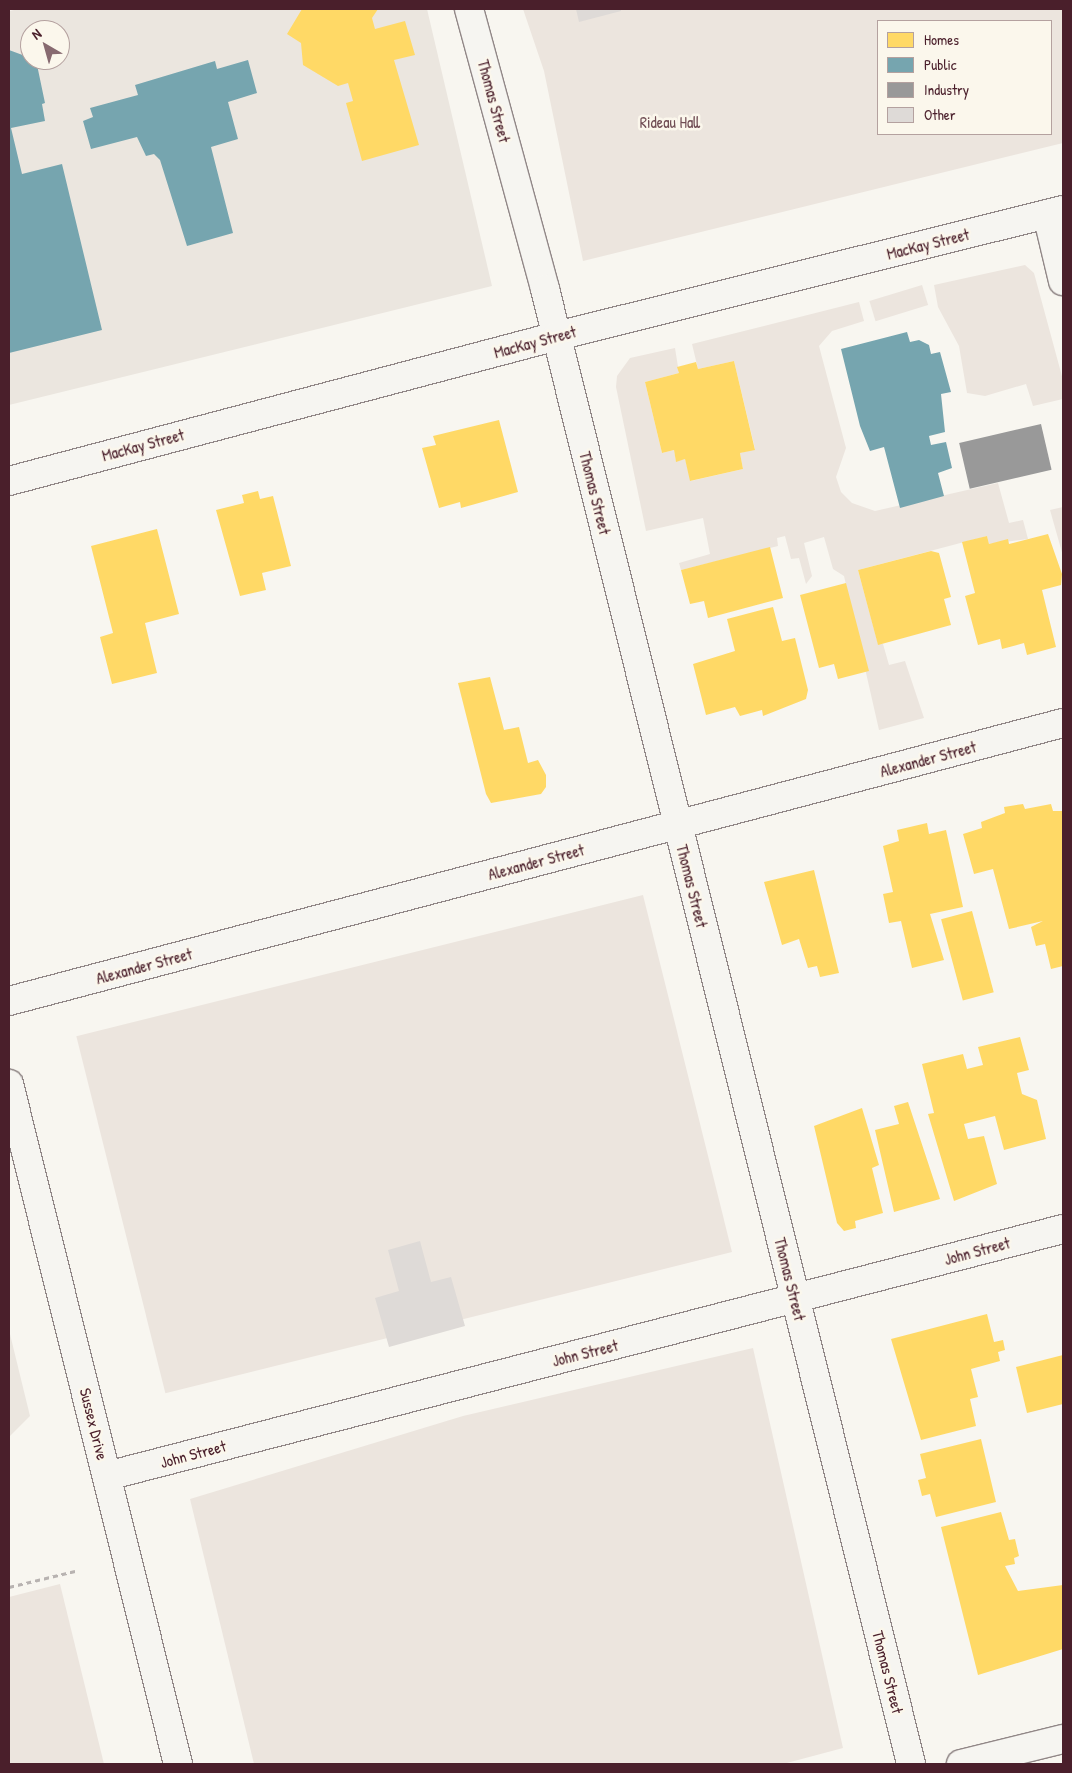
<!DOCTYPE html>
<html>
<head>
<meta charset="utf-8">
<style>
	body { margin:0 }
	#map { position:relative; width:1072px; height:1773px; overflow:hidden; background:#f8f6f0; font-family:"Patrick Hand",sans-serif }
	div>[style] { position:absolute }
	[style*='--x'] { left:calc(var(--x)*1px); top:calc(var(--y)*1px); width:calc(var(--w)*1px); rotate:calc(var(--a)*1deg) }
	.built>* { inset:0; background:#ebe6df }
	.green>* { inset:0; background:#ece5de; transform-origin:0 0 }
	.homes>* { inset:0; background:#ffd966; transform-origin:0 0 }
	.public>* { inset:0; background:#76a5af }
	.industry>* { inset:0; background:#999; transform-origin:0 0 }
	.building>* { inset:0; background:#dedad7 }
	.path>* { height:3px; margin-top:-1.5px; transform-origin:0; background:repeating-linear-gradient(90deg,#b8b3b1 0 5px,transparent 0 9px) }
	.roads { filter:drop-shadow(1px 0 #918787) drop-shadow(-1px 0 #918787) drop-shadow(0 1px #918787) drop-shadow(0 -1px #918787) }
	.minor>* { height:28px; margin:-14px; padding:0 14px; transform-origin:14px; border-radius:14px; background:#f6f5f1 }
	.major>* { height:28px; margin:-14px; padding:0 14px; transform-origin:14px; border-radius:14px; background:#f6f5f1 }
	span { translate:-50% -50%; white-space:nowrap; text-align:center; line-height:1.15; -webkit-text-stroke:5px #fbf7ec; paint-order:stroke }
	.street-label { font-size:16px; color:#4a1f2b }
	.park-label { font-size:16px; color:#704d54 }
	.frame { position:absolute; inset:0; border:10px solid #4a1f2b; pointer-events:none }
	.legend { position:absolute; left:877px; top:20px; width:175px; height:115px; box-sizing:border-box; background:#fbf7ec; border:1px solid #b4a19f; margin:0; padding:6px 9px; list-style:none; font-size:15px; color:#4a1f2b }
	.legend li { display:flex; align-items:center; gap:10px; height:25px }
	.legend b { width:25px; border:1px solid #b4a19f }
	.north { position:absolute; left:20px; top:20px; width:50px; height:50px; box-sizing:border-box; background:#fbf7ec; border:1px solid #b4a19f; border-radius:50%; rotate:322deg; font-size:14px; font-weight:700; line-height:20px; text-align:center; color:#4a1f2b }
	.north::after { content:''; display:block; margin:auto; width:18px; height:22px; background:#876a70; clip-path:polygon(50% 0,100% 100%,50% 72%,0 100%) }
</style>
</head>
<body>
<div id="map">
	<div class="built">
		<i style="clip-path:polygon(evenodd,19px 9px,427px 9px,492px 286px,9px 405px,9px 11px,19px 9px,30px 30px,60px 30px,60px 60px,30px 60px,30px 30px)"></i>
		<i style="clip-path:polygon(9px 1330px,30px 1416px,9px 1437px)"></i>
	</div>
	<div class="green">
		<i style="clip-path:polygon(evenodd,523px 9px,1063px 9px,1063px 143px,583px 261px,544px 71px,523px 9px,878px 21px,1051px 21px,1051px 134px,878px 134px,878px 21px)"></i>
		<i style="clip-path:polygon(1025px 265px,1034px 273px,1063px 380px,1063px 399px,1033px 406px,1026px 384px,985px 396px,967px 393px,959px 346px,938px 307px,934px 285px)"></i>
		<i style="left:922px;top:285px;width:21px;height:55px;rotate:73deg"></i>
		<i style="clip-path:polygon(859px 302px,864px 321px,832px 331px,819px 346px,846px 448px,836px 477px,841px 492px,852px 503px,875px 511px,998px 483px,1009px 523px,1023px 520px,1028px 539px,989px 544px,987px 536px,858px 570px,878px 644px,883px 644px,889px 665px,905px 661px,924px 718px,879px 730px,844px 576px,833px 569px,824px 537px,804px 543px,812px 576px,806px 584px,799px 558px,791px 559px,785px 536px,777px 538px,778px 546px,681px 570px,679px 563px,710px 554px,703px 518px,646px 531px,616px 387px,617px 376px,630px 358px,675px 348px,679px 373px,645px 382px,662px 453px,674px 450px,676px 461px,685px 459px,691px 481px,743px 469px,740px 453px,755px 449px,734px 361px,698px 369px,692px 344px)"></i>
		<i style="clip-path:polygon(1063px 507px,1063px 556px,1050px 510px)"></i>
		<i style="left:643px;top:895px;width:368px;height:584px;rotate:76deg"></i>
		<i style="clip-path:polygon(753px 1348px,843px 1748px,783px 1764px,254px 1764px,190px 1499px,463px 1416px)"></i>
		<i style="clip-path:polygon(60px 1584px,104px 1764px,9px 1764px,9px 1597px)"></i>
	</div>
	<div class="homes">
		<i style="clip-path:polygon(302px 9px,378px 9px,372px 18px,375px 29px,405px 21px,415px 55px,394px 60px,419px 145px,362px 161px,346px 103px,353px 101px,348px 83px,338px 86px,303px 65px,301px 43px,287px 34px)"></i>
		<i style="clip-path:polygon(734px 361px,755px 450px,740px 453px,743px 469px,690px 481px,685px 459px,676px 462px,674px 450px,662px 453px,645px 382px,679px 373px,677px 367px,696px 362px,698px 369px)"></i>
		<i style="clip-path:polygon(499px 420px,518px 492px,461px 508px,460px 502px,439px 508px,422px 448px,436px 445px,433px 436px)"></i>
		<i style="clip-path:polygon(258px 491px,260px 499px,273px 496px,291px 566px,262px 573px,266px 590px,240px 596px,216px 510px,244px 503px,242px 495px)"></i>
		<i style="clip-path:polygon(157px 529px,179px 614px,145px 623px,157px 673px,112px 684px,100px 637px,113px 633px,91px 546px)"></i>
		<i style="clip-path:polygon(1048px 534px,1062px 574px,1061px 585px,1042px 590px,1056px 647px,1027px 655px,1024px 643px,1002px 649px,1000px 639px,978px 645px,965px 596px,975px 593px,962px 542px,987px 536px,989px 544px,1008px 539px,1009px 544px)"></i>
		<i style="clip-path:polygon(770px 547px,783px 598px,708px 618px,704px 601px,690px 604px,681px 570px)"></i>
		<i style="clip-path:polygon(931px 551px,939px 553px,951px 597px,944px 599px,951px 625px,878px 645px,858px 570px)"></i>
		<i style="clip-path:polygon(846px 583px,869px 671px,838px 679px,834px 664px,819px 668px,800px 595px)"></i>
		<i style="clip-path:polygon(773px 607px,782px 641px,795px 638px,808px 690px,806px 699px,763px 716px,762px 710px,740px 716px,735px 707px,706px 715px,693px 664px,735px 651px,727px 619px)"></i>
		<i style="clip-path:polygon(490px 677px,504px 730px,519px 727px,528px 763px,538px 760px,546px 775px,546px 787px,541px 794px,491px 803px,486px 794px,458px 683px)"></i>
		<i style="clip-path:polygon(1023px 804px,1025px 809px,1051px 804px,1053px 811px,1063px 811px,1063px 966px,1051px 969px,1045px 944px,1036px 946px,1031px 927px,1043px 921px,1009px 929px,993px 869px,974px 874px,963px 834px,982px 828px,981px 822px,1005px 813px,1004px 807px)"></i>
		<i style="clip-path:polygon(927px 823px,929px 834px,946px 830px,963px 907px,930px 914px,944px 960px,912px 968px,901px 921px,889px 923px,883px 894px,893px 892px,883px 846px,899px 841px,897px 830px)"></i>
		<i style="clip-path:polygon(814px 870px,839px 973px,820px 977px,817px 966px,808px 968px,799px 939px,782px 945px,764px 882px)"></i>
		<i style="left:972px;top:911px;width:84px;height:32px;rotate:75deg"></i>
		<i style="clip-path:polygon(1020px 1037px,1029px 1070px,1017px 1073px,1022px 1094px,1037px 1100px,1046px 1139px,1004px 1150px,995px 1116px,964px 1124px,968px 1139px,984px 1136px,997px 1184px,954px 1201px,928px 1114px,934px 1113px,922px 1064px,963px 1054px,967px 1069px,983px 1065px,978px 1047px)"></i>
		<i style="clip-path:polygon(908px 1102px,940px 1199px,894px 1212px,875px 1130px,899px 1124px,894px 1106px)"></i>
		<i style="clip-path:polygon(862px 1108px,879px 1165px,872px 1168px,883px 1213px,855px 1221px,856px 1228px,844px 1231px,837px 1223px,814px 1126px)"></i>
		<i style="clip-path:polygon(987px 1314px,994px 1342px,1003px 1340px,1005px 1350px,998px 1352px,1000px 1361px,971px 1369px,978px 1397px,970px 1399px,976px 1426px,921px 1440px,891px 1339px)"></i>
		<i style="clip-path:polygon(1063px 1355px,1063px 1404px,1027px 1413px,1016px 1367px)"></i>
		<i style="clip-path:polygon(981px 1439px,996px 1502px,936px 1517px,930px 1494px,922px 1496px,918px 1480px,926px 1478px,920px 1454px)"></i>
		<i style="clip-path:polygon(1001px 1512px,1009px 1540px,1015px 1539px,1019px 1556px,1014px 1558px,1015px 1564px,1005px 1566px,1018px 1591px,1063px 1585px,1063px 1649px,978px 1675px,941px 1527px)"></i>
	</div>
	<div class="public">
		<i style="clip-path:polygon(9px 50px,36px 60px,45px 103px,42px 104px,45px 121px,11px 128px,22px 174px,62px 164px,102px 330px,9px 353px)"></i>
		<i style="clip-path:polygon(248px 60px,257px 93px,228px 102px,238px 139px,211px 147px,233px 233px,187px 246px,160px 160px,154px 154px,146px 156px,137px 137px,91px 149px,83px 121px,93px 117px,90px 108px,138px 95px,135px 85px,215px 61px,217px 69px)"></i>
		<i style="clip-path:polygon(907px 332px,910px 342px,919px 340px,929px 345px,931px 354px,940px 352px,951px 392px,941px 394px,945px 432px,929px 436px,931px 445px,946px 442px,952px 468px,938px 473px,944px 496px,900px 508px,884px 447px,870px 451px,860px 426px,841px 349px)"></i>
	</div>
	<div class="industry">
		<i style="left:1041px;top:424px;width:47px;height:84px;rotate:77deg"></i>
	</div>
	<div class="building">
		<i style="clip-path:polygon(576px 9px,621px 9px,621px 11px,579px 22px)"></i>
		<i style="clip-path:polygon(420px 1241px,431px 1282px,451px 1277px,465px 1326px,389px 1347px,375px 1298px,399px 1291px,388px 1250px)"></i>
	</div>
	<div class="path">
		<i style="--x:9;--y:1587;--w:68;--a:-13.6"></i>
	</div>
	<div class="roads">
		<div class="minor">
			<i style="--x:469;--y:9;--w:290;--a:74.8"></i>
			<i style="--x:545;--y:289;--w:1520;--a:76.06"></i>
			<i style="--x:1047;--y:214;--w:69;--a:76.6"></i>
			<i style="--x:9;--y:481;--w:567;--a:-14.82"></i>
			<i style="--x:557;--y:336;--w:521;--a:-13.98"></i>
			<i style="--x:9;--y:1001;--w:1090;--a:-14.78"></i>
			<i style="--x:107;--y:1476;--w:987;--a:-14.49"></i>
			<i style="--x:961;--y:1764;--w:105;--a:-13.8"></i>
		</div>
		<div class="major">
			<i style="--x:9;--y:1084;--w:701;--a:76.04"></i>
		</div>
	</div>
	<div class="street-label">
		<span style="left:494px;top:101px;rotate:75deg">Thomas Street</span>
		<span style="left:928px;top:244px;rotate:-14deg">MacKay Street</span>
		<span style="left:535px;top:342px;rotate:-15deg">MacKay Street</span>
		<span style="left:143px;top:445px;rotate:-15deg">MacKay Street</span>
		<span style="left:595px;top:493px;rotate:76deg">Thomas Street</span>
		<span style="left:928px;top:759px;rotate:-15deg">Alexander Street</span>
		<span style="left:536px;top:862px;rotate:-15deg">Alexander Street</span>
		<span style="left:692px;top:886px;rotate:76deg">Thomas Street</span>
		<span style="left:144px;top:966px;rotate:-15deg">Alexander Street</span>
		<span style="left:977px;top:1251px;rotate:-15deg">John Street</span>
		<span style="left:790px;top:1279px;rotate:76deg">Thomas Street</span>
		<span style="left:585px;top:1353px;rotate:-14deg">John Street</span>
		<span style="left:94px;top:1424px;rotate:76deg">Sussex Drive</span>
		<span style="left:193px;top:1454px;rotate:-15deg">John Street</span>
		<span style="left:888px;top:1672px;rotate:76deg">Thomas Street</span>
	</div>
	<div class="park-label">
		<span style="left:670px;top:122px">Rideau Hall</span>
	</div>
	<div class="frame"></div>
	<ul class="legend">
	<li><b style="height:14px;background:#ffd966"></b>Homes</li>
	<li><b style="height:14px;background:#76a5af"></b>Public</li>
	<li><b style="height:14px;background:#999"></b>Industry</li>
	<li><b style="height:14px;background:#dedad7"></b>Other</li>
	</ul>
	<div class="north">N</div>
</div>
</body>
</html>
